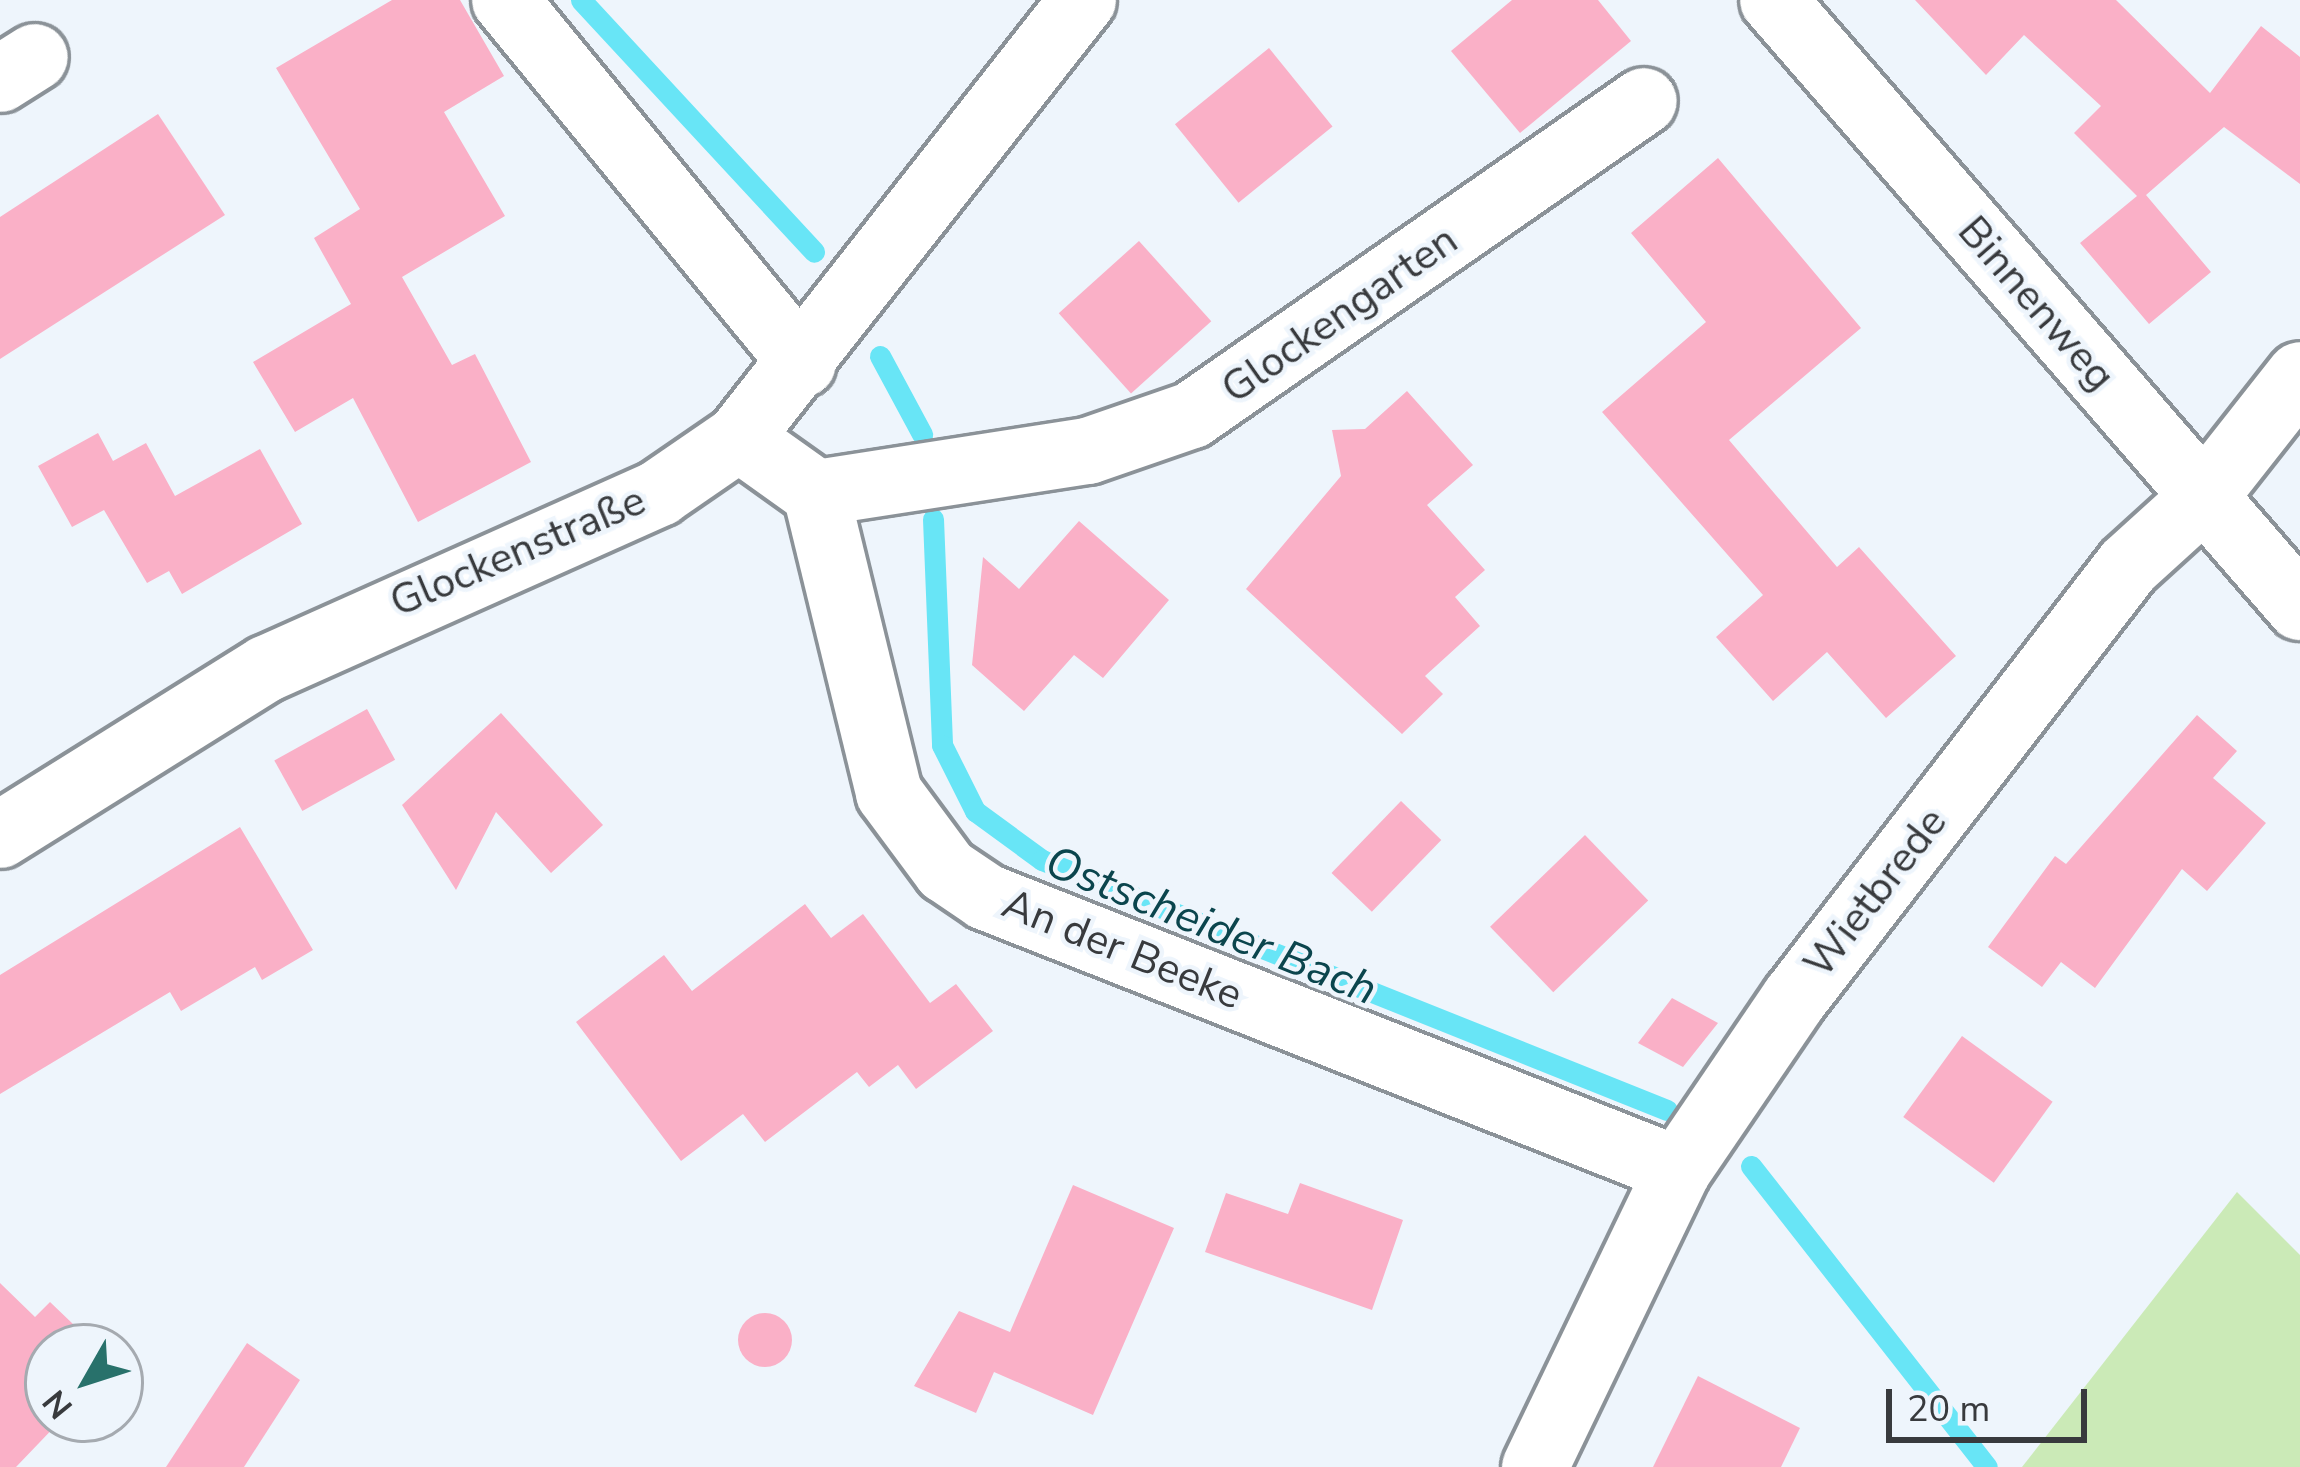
<!DOCTYPE html>
<html>
<head>
<meta charset="utf-8">
<style>
	body { margin:0 }
	#map { position:relative; width:2300px; height:1467px; overflow:hidden; background:#eef5fc; font-family:"Nunito Sans",sans-serif }
	div>[style] { position:absolute }
	[style*='--x'] { left:calc(var(--x)*1px); top:calc(var(--y)*1px); width:calc(var(--w)*1px); rotate:calc(var(--a)*1deg) }
	.green>* { inset:0; background:#cbeab7 }
	.stream>* { height:21px; margin:-10.5px; padding:0 10.5px; transform-origin:10.5px; border-radius:10.5px; background:#68e5f6 }
	.building>* { inset:0; background:#fab0c7; transform-origin:0 0 }
	.round { border-radius:50% }
	.roads { filter:drop-shadow(3px 0 #8b9298) drop-shadow(-3px 0 #8b9298) drop-shadow(0 3px #8b9298) drop-shadow(0 -3px #8b9298) }
	.minor>* { height:66px; margin:-33px; padding:0 33px; transform-origin:33px; border-radius:33px; background:#fff }
	.tertiary>* { height:66px; margin:-33px; padding:0 33px; transform-origin:33px; border-radius:33px; background:#fff }
	span { translate:-50% -50%; white-space:nowrap; text-align:center; line-height:1.15; -webkit-text-stroke:9px #eef5fc; paint-order:stroke }
	.street-label { font-size:42px; color:#383a3d }
	.water-label { font-size:45px; color:#0b454d; font-style:italic }
	.north { position:absolute; left:24px; top:1323px; width:120px; height:120px; box-sizing:border-box; background:#eef5fc; border:3px solid #a5aab0; border-radius:50%; rotate:231deg; font-size:33px; font-weight:700; line-height:48px; text-align:center; color:#383a3d }
	.north::after { content:''; display:block; margin:auto; width:42px; height:54px; background:#28716b; clip-path:polygon(50% 0,100% 100%,50% 72%,0 100%) }
	.scale { position:absolute; left:1886px; top:1389px; width:201px; height:54px; box-sizing:border-box; border:6px solid #383a3d; border-top:0; padding-left:15px; font-size:36px; line-height:42px; white-space:nowrap; color:#383a3d; -webkit-text-stroke:9px #eef5fc; paint-order:stroke }
</style>
</head>
<body>
<div id="map">
	<div class="green">
		<i style="clip-path:polygon(2237px 1192px,2300px 1255px,2300px 1467px,2022px 1467px)"></i>
	</div>
	<div class="stream">
		<i style="--x:581;--y:0;--w:343;--a:47.2"></i>
		<i style="--x:880;--y:356;--w:89;--a:61.7"></i>
		<i style="--x:933;--y:519;--w:226;--a:87.7"></i>
		<i style="--x:942;--y:745;--w:74;--a:63.4"></i>
		<i style="--x:975;--y:811;--w:83;--a:36.2"></i>
		<i style="--x:1042;--y:860;--w:673;--a:21.8"></i>
		<i style="--x:1751;--y:1166;--w:382;--a:51.9"></i>
	</div>
	<div class="building">
		<i style="clip-path:polygon(392px 0,460px 0,504px 76px,444px 112px,505px 216px,402px 277px,452px 365px,475px 354px,531px 462px,418px 522px,353px 398px,295px 432px,253px 362px,351px 304px,314px 238px,360px 209px,276px 68px)"></i>
		<i style="clip-path:polygon(1512px 0,1598px 0,1631px 41px,1520px 133px,1451px 51px)"></i>
		<i style="clip-path:polygon(1915px 0,2116px 0,2210px 93px,2261px 26px,2300px 57px,2300px 184px,2224px 127px,2146px 195px,2211px 272px,2149px 324px,2080px 243px,2137px 196px,2074px 133px,2101px 106px,2024px 35px,1986px 75px)"></i>
		<i style="left:1269px;top:48px;width:101px;height:121px;rotate:51deg"></i>
		<i style="clip-path:polygon(158px 114px,225px 215px,0 359px,0 217px)"></i>
		<i style="clip-path:polygon(1718px 158px,1861px 328px,1729px 440px,1837px 567px,1859px 547px,1956px 656px,1886px 718px,1827px 652px,1773px 701px,1716px 637px,1763px 595px,1602px 412px,1706px 322px,1631px 233px)"></i>
		<i style="left:1139px;top:241px;width:108px;height:108px;rotate:48deg"></i>
		<i style="clip-path:polygon(1407px 391px,1473px 465px,1427px 505px,1485px 570px,1455px 597px,1480px 626px,1425px 676px,1443px 694px,1402px 734px,1246px 589px,1341px 476px,1332px 430px,1365px 429px)"></i>
		<i style="clip-path:polygon(98px 433px,113px 461px,146px 443px,175px 496px,260px 449px,302px 524px,182px 594px,169px 571px,147px 583px,104px 510px,72px 527px,38px 466px)"></i>
		<i style="clip-path:polygon(1079px 521px,1169px 600px,1103px 678px,1074px 655px,1024px 711px,972px 665px,983px 557px,1019px 589px)"></i>
		<i style="left:367px;top:709px;width:58px;height:106px;rotate:61deg"></i>
		<i style="clip-path:polygon(501px 713px,603px 825px,551px 873px,496px 812px,456px 890px,402px 805px)"></i>
		<i style="clip-path:polygon(2197px 715px,2237px 751px,2213px 778px,2266px 823px,2207px 891px,2182px 869px,2095px 988px,2061px 962px,2042px 987px,1988px 947px,2055px 856px,2066px 864px)"></i>
		<i style="left:1401px;top:801px;width:56px;height:100px;rotate:44deg"></i>
		<i style="clip-path:polygon(240px 827px,313px 950px,262px 980px,255px 967px,181px 1011px,170px 992px,0 1094px,0 975px)"></i>
		<i style="left:1585px;top:835px;width:91px;height:132px;rotate:46deg"></i>
		<i style="clip-path:polygon(805px 904px,831px 938px,863px 914px,930px 1003px,956px 984px,993px 1031px,916px 1089px,898px 1065px,869px 1087px,857px 1072px,765px 1142px,743px 1114px,681px 1161px,576px 1022px,664px 955px,692px 991px)"></i>
		<i style="clip-path:polygon(1672px 998px,1718px 1023px,1683px 1067px,1638px 1043px)"></i>
		<i style="left:1962px;top:1036px;width:112px;height:100px;rotate:36deg"></i>
		<i style="clip-path:polygon(1300px 1183px,1403px 1220px,1372px 1310px,1205px 1252px,1226px 1193px,1288px 1214px)"></i>
		<i style="clip-path:polygon(1073px 1185px,1174px 1228px,1093px 1415px,994px 1372px,976px 1413px,914px 1386px,959px 1311px,1010px 1332px)"></i>
		<i style="clip-path:polygon(0 1283px,35px 1317px,50px 1302px,97px 1347px,48px 1347px,48px 1419px,62px 1419px,16px 1467px,0 1467px)"></i>
		<i class="round" style="left:738px;top:1313px;width:54px;height:54px"></i>
		<i style="clip-path:polygon(247px 1343px,300px 1380px,244px 1467px,166px 1467px)"></i>
		<i style="clip-path:polygon(1698px 1376px,1800px 1428px,1781px 1467px,1653px 1467px)"></i>
	</div>
	<div class="roads">
		<div class="minor">
			<i style="--x:505;--y:0;--w:470;--a:50.7"></i>
			<i style="--x:1773;--y:0;--w:804;--a:49.04"></i>
			<i style="--x:0;--y:79;--w:41;--a:-32.2"></i>
			<i style="--x:739;--y:438;--w:95;--a:35.5"></i>
			<i style="--x:816;--y:493;--w:275;--a:-8.8"></i>
			<i style="--x:1088;--y:451;--w:110;--a:-19.1"></i>
			<i style="--x:1192;--y:415;--w:550;--a:-34.79"></i>
			<i style="--x:816;--y:493;--w:309;--a:76.3"></i>
			<i style="--x:889;--y:793;--w:96;--a:53.5"></i>
			<i style="--x:946;--y:870;--w:48;--a:34"></i>
			<i style="--x:986;--y:897;--w:744;--a:21.53"></i>
			<i style="--x:1535;--y:1467;--w:330;--a:-64.3"></i>
			<i style="--x:1678;--y:1170;--w:208;--a:-55.8"></i>
			<i style="--x:1795;--y:998;--w:545;--a:-52.37"></i>
			<i style="--x:2128;--y:566;--w:103;--a:-42.2"></i>
			<i style="--x:2204;--y:497;--w:155;--a:-51.8"></i>
		</div>
		<div class="tertiary">
			<i style="--x:0;--y:835;--w:314;--a:-32"></i>
			<i style="--x:266;--y:669;--w:431;--a:-24.1"></i>
			<i style="--x:659;--y:493;--w:97;--a:-34.5"></i>
			<i style="--x:739;--y:438;--w:557;--a:-51.85"></i>
		</div>
	</div>
	<div class="street-label">
		<span style="left:2036px;top:304px;rotate:49deg">Binnenweg</span>
		<span style="left:1340px;top:315px;rotate:-35deg">Glockengarten</span>
		<span style="left:518px;top:552px;rotate:-23deg">Glockenstraße</span>
		<span style="left:1876px;top:893px;rotate:-52deg">Wietbrede</span>
		<span style="left:1122px;top:950px;rotate:22deg">An der Beeke</span>
	</div>
	<div class="water-label">
		<span style="left:1211px;top:926px;rotate:22deg">Ostscheider Bach</span>
	</div>
	<div class="north">N</div>
	<div class="scale">20 m</div>
</div>
</body>
</html>
